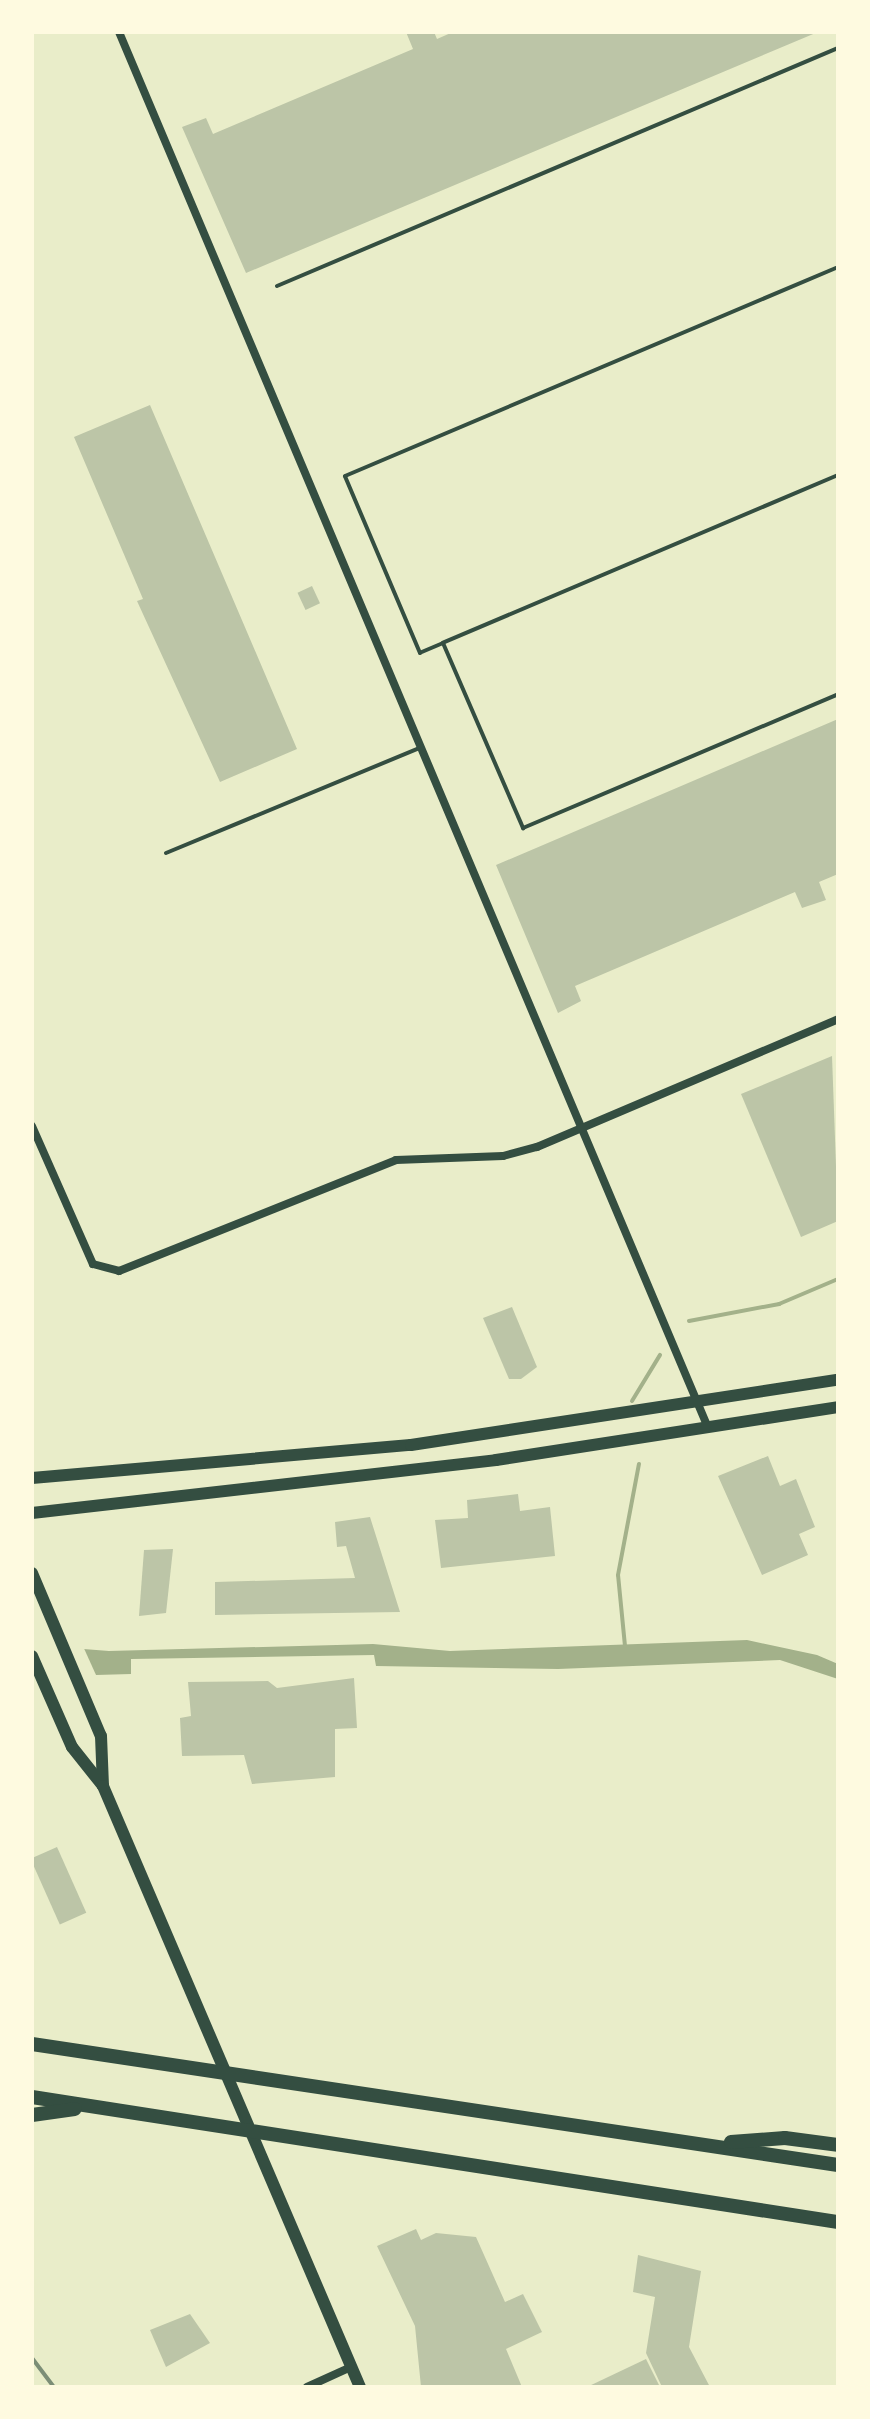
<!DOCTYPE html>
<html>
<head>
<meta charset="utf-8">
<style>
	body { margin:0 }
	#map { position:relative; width:870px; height:2419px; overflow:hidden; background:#e9edc9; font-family:Karla,sans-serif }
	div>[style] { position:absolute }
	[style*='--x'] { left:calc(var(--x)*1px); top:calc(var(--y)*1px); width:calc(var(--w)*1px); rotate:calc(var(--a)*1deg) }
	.water>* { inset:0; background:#a3b18a }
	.pier>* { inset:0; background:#e9edc9 }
	.stream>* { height:4px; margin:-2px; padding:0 2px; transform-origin:2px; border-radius:2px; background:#a3b18a }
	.building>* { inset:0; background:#bcc5a7; transform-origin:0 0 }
	.service>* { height:4px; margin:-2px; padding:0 2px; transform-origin:2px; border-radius:2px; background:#344e41 }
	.minor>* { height:8px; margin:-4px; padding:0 4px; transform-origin:4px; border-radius:4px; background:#344e41 }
	.primary>* { height:12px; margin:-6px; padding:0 6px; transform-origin:6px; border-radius:6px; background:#344e41 }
	.motorway>* { height:14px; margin:-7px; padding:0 7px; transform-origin:7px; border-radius:7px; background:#344e41 }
	.rail>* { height:4px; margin:-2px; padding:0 2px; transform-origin:2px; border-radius:2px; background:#7c8e77 }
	span { translate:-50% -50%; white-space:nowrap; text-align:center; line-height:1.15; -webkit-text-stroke:8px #fefae0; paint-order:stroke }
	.frame { position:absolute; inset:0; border:34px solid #fefae0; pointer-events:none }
</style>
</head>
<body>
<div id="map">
	<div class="water">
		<i style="clip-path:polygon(747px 1640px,817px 1655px,838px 1664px,838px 1679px,780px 1660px,558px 1669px,376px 1666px,374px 1655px,131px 1659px,131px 1674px,96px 1675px,32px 1645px,109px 1651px,373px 1644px,450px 1651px)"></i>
	</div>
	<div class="pier">
		<i style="clip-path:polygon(32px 1641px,82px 1644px,96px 1675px,32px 1673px)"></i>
	</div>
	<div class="stream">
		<i style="--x:689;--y:1321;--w:92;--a:-10.7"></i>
		<i style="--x:779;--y:1304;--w:64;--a:-23"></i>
		<i style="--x:632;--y:1401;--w:54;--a:-58.7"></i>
		<i style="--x:625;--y:1646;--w:71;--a:-95.6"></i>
		<i style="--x:618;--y:1575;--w:113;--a:-79.3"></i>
	</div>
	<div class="building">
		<i style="clip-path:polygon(406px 32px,434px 32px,437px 39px,453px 32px,818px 32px,246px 273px,182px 127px,206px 118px,213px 134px,220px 131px,413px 49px)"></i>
		<i style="clip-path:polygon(150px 405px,297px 749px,220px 782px,137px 601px,143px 599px,74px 437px)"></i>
		<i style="left:312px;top:586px;width:19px;height:16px;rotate:65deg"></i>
		<i style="clip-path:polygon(838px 719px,838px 874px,819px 882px,826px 900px,802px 908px,795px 892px,575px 986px,581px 1001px,558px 1013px,496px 865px)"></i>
		<i style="clip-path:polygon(832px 1056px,838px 1221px,801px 1237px,741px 1094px)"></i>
		<i style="clip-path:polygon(512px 1307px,537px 1367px,521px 1379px,509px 1379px,483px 1318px)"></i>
		<i style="clip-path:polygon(768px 1456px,780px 1486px,796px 1479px,815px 1527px,799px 1534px,808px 1555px,762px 1575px,718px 1476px)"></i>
		<i style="clip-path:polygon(518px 1494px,520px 1511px,550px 1507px,555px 1556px,441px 1568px,435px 1520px,468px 1518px,467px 1500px)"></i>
		<i style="clip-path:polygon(370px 1517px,400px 1612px,215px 1615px,215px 1582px,355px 1578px,346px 1546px,337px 1547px,335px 1522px)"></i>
		<i style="clip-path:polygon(173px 1549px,166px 1613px,139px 1616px,144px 1550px)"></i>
		<i style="clip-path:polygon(354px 1678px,357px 1728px,335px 1729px,335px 1777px,252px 1784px,244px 1755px,182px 1756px,180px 1718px,191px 1716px,188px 1682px,268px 1681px,277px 1688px)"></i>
		<i style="left:57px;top:1847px;width:72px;height:29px;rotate:66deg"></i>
		<i style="clip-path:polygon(416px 2229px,421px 2240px,436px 2233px,476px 2237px,505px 2302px,523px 2294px,542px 2332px,506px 2349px,522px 2387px,421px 2387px,415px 2326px,377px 2246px)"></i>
		<i style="clip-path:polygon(638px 2255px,701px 2271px,689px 2347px,710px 2387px,662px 2387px,646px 2353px,655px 2297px,633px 2292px)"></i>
		<i style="clip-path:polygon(190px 2314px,210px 2343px,166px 2367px,150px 2330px)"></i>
		<i style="clip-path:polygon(646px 2359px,660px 2387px,587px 2387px)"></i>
	</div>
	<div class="service">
		<i style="--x:277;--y:286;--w:609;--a:-22.99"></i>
		<i style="--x:838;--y:475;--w:429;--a:157"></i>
		<i style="--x:443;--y:643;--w:202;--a:66.6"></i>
		<i style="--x:523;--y:828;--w:342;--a:-23"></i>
		<i style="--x:443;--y:643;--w:25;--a:157"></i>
		<i style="--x:420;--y:653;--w:192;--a:-113"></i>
		<i style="--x:345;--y:476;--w:535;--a:-22.97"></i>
		<i style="--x:166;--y:853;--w:274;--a:-22.5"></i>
	</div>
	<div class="minor">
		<i style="--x:119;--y:32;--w:1515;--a:67.12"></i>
		<i style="--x:32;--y:1126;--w:151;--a:66.2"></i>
		<i style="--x:93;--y:1264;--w:27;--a:15"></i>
		<i style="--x:119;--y:1271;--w:298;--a:-21.8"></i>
		<i style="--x:396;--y:1160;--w:107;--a:-2.1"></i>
		<i style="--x:503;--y:1156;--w:35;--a:-15"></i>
		<i style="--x:537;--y:1147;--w:327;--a:-23"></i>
		<i style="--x:307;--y:2387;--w:48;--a:-24.4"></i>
	</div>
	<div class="primary">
		<i style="--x:32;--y:1478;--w:380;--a:-5"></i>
		<i style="--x:411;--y:1445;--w:432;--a:-8.7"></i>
		<i style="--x:32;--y:1513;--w:467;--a:-6.5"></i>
		<i style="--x:496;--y:1460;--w:346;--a:-8.8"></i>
		<i style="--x:32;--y:1573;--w:177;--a:67.1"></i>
		<i style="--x:101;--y:1736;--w:50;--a:87.7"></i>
		<i style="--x:32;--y:1656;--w:99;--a:66.3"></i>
		<i style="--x:72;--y:1747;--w:50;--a:51.5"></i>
		<i style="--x:103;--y:1786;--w:654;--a:66.85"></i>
	</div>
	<div class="motorway">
		<i style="--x:32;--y:2044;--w:815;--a:8.54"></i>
		<i style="--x:32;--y:2097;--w:816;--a:8.82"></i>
		<i style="--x:32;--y:2115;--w:43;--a:-7.9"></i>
		<i style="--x:731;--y:2142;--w:54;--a:-4.2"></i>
		<i style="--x:785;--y:2138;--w:53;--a:7.5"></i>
	</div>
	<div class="rail">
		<i style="--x:32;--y:2358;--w:36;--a:53"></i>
	</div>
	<div class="frame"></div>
</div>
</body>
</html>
